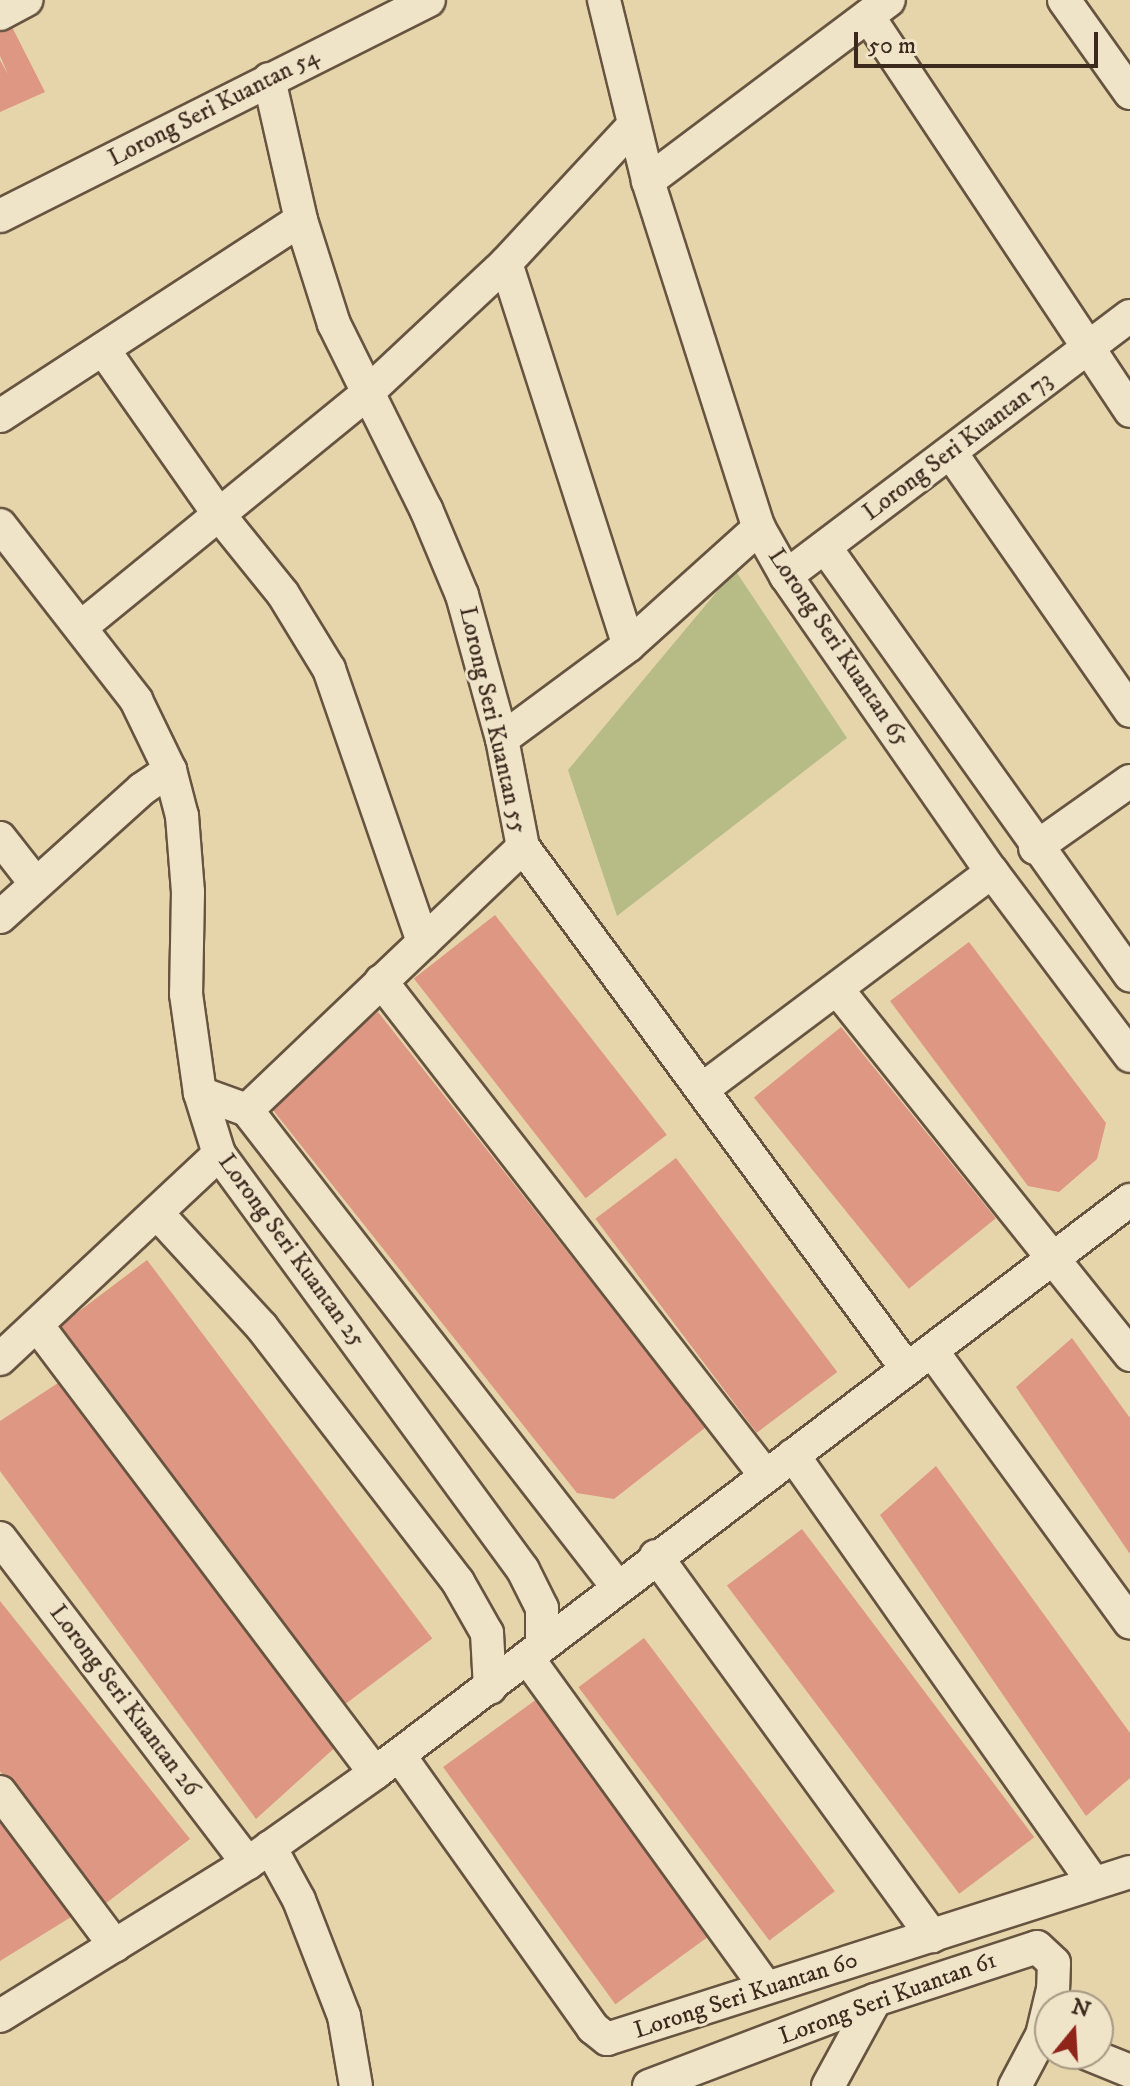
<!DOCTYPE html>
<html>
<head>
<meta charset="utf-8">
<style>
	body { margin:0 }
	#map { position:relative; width:1130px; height:2086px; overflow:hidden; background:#e6d4aa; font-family:"IM FELL DW Pica",serif }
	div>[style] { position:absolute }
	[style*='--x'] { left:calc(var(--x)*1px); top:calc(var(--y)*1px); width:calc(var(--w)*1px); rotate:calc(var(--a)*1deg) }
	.green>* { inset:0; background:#b7bc87 }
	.building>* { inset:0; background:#dd9783; transform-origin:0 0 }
	.roads { filter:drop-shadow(2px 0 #665441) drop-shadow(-2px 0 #665441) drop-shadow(0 2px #665441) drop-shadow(0 -2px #665441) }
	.minor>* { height:32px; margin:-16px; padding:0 16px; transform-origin:16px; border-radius:16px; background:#efe3c8 }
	span { translate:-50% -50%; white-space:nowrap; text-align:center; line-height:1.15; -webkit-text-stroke:6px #efe3c8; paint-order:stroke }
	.street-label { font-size:24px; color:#3b291e }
	.north { position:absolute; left:1034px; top:1990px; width:80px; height:80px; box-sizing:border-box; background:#efe3c8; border:2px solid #a79984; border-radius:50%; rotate:18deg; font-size:22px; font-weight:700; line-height:32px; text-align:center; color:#3b291e }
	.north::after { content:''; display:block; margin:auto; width:28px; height:36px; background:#8f2418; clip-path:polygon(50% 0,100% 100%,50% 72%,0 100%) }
	.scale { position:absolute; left:854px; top:32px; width:244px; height:36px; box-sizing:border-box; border:4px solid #3b291e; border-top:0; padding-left:10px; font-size:24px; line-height:28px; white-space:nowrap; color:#3b291e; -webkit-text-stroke:6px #efe3c8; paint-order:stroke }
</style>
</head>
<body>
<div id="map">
	<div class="green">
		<i style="clip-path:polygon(735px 570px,847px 738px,617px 916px,568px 770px)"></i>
	</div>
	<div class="building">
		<i style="clip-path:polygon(10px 23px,45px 92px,0 112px,0 60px,8px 74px,0 56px,0 29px)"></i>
		<i style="left:495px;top:915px;width:279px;height:103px;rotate:52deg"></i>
		<i style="clip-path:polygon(969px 942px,1106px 1123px,1097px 1159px,1059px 1192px,1028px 1186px,890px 1001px)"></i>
		<i style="clip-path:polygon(378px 1012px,706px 1427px,614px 1499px,577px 1493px,265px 1100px)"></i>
		<i style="left:841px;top:1027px;width:246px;height:112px;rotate:51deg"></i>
		<i style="left:676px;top:1158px;width:268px;height:101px;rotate:53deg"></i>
		<i style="left:147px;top:1260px;width:474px;height:117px;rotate:53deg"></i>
		<i style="clip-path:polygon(1072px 1338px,1130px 1418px,1130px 1554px,1016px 1387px)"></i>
		<i style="clip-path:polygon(58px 1383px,340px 1743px,256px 1819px,0 1471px,0 1421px)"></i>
		<i style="clip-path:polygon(936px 1466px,1130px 1733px,1130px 1778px,1086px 1816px,880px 1515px)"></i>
		<i style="left:802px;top:1529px;width:386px;height:94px;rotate:53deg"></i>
		<i style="clip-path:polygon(0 1601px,190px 1839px,101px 1907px,0 1771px)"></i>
		<i style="left:644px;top:1638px;width:317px;height:82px;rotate:53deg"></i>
		<i style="left:541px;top:1696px;width:293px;height:121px;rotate:54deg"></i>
		<i style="clip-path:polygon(0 1823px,71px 1917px,0 1961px)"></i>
	</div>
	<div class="roads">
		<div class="minor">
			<i style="--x:604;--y:0;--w:186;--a:76.3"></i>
			<i style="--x:648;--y:181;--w:364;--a:72.3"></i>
			<i style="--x:759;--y:528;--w:55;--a:60.6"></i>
			<i style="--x:786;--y:576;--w:361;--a:55.2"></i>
			<i style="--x:992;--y:872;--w:230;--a:53.1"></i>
			<i style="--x:1064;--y:0;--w:114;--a:54.6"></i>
			<i style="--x:0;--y:14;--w:30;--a:-28"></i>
			<i style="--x:868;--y:16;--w:474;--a:56.4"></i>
			<i style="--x:269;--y:79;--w:145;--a:77.2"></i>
			<i style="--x:301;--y:220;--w:109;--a:72.4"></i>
			<i style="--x:334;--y:324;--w:207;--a:63.6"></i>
			<i style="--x:426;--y:509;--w:93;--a:67.3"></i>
			<i style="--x:462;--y:595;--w:149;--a:74.5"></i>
			<i style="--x:502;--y:739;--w:110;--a:79"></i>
			<i style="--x:523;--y:847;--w:648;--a:53.66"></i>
			<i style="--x:648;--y:181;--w:301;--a:-36.9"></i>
			<i style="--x:0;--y:216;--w:480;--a:-26.7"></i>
			<i style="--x:506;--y:263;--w:401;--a:72.2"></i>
			<i style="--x:103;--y:349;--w:204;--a:55"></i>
			<i style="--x:220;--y:516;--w:100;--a:51.1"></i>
			<i style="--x:283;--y:594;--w:88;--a:58.5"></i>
			<i style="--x:329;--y:669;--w:289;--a:71"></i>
			<i style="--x:0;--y:416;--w:359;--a:-33.1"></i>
			<i style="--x:951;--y:453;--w:314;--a:55.2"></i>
			<i style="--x:0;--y:525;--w:222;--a:52.1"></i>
			<i style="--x:136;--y:700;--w:78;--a:64.1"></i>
			<i style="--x:170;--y:770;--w:48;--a:75.4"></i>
			<i style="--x:182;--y:816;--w:76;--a:85.5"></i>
			<i style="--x:188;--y:892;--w:102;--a:91.1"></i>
			<i style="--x:186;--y:994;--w:100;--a:82"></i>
			<i style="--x:200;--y:1093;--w:64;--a:72.7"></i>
			<i style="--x:219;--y:1154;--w:515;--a:53.84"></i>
			<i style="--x:523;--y:1570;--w:42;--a:63.4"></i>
			<i style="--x:542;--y:1608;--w:35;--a:90"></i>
			<i style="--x:825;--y:547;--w:526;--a:54.53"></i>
			<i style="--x:786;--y:576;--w:431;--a:-37.1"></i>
			<i style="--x:81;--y:627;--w:367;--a:-39.2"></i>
			<i style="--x:365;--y:395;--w:193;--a:-43.1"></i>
			<i style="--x:506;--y:263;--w:187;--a:-47.2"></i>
			<i style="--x:502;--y:739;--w:158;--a:-36.5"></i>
			<i style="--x:629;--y:645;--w:175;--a:-42"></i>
			<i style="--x:0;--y:838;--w:58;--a:52"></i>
			<i style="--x:1035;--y:848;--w:116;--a:-35.2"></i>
			<i style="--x:0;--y:917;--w:191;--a:-42"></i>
			<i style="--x:142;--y:789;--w:34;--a:-34"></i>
			<i style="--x:381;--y:981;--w:627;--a:52.13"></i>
			<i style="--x:837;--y:989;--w:469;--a:51.3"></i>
			<i style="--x:704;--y:1088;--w:360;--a:-36.9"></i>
			<i style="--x:200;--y:1093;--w:50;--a:19.9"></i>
			<i style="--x:247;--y:1110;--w:601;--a:52.16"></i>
			<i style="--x:247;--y:1110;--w:381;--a:-43.6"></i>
			<i style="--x:157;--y:1213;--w:154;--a:47.4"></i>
			<i style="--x:261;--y:1326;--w:323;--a:52.4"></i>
			<i style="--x:458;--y:1582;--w:59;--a:60.4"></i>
			<i style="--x:487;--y:1633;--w:55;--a:86.9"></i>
			<i style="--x:37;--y:1325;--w:561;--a:52.97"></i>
			<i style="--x:932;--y:1351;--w:336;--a:53.9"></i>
			<i style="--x:0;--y:1359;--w:300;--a:-43.1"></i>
			<i style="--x:793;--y:1455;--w:522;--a:54.91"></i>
			<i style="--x:0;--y:1538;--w:409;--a:52.7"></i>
			<i style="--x:656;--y:1556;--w:470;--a:54"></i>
			<i style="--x:529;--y:1660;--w:402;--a:54.1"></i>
			<i style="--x:399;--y:1755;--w:335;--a:54.6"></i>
			<i style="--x:593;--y:2028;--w:18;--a:38"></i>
			<i style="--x:607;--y:2039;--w:549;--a:-17.71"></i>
			<i style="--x:0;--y:1792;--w:192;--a:53.2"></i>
			<i style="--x:270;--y:1847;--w:60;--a:61.3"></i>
			<i style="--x:299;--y:1900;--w:124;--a:68.8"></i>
			<i style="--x:344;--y:2016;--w:71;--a:80.3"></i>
			<i style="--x:0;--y:2016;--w:291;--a:-31.7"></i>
			<i style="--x:248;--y:1863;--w:156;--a:-35.3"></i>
			<i style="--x:375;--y:1773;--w:948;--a:-37.2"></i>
			<i style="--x:1088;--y:2054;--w:45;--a:22"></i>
			<i style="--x:649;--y:2086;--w:242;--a:-20.8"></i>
			<i style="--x:875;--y:2000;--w:170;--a:-18.1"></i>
			<i style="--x:1037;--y:1947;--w:23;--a:43"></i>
			<i style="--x:1054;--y:1963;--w:26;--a:92"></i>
			<i style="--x:1053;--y:1989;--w:47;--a:103.4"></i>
			<i style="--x:1042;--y:2035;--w:58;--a:117.9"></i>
			<i style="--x:828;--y:2086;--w:98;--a:-61.3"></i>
		</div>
	</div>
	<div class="street-label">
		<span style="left:214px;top:108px;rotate:-27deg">Lorong Seri Kuantan 54</span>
		<span style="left:958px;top:447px;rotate:-37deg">Lorong Seri Kuantan 73</span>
		<span style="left:838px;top:648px;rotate:56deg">Lorong Seri Kuantan 65</span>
		<span style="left:492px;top:720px;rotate:77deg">Lorong Seri Kuantan 55</span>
		<span style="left:291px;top:1251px;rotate:54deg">Lorong Seri Kuantan 25</span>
		<span style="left:124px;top:1701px;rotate:53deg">Lorong Seri Kuantan 26</span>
		<span style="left:746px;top:1996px;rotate:-18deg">Lorong Seri Kuantan 60</span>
		<span style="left:888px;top:1999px;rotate:-20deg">Lorong Seri Kuantan 61</span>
	</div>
	<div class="north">N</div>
	<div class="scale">50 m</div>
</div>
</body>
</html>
